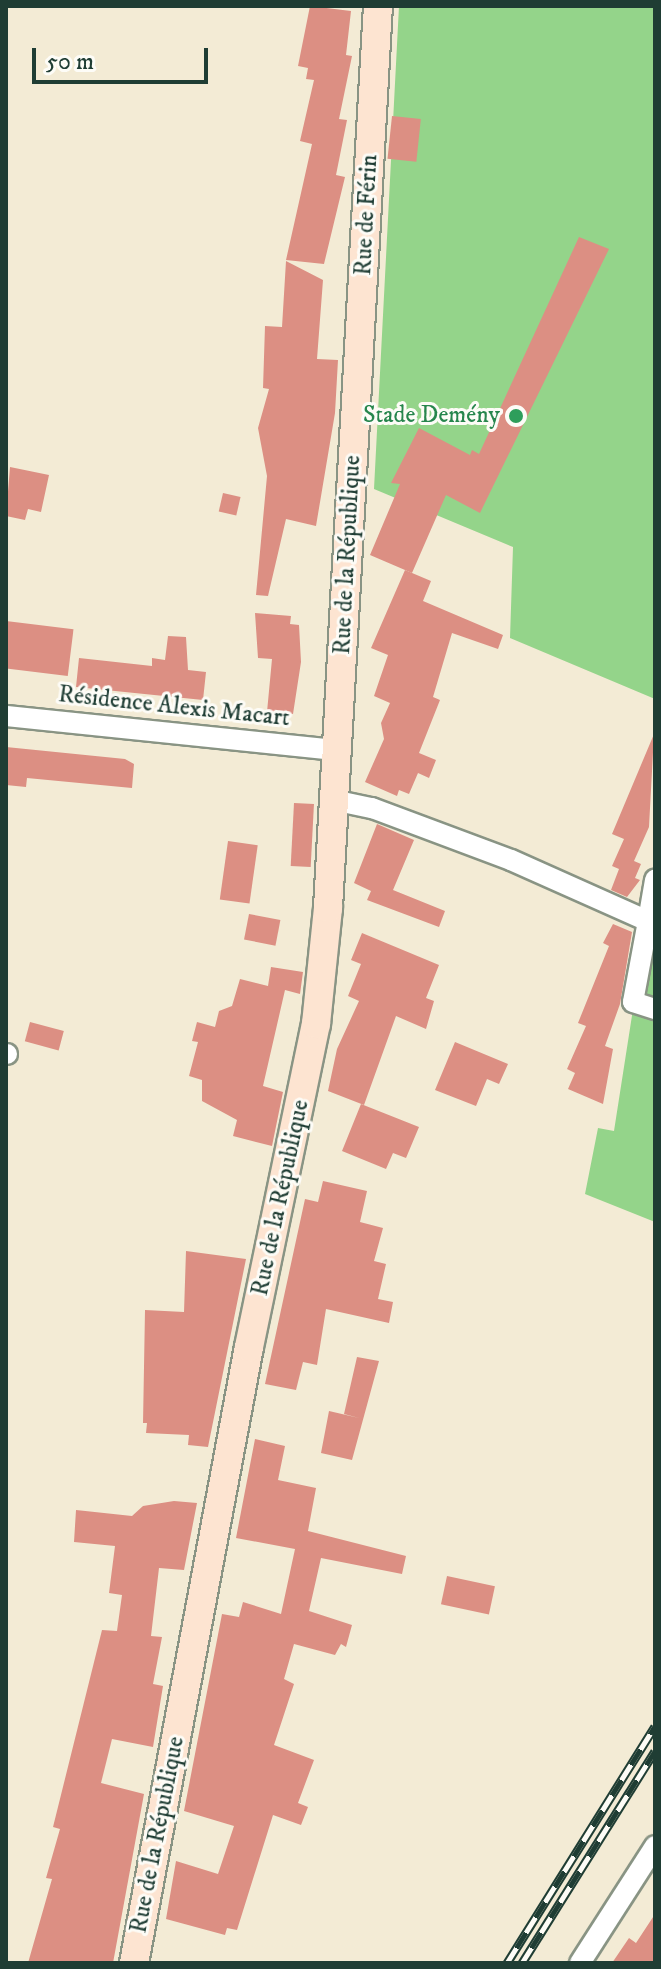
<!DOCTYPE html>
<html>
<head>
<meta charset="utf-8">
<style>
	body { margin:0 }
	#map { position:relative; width:661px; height:1969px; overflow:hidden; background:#f3ebd5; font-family:"IM FELL DW Pica",serif }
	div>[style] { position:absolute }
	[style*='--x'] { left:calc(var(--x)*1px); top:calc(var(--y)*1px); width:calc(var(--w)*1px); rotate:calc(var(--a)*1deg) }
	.green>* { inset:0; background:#94d48a }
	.building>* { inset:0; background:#dc8f83; transform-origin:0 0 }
	.roads { filter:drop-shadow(2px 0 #899484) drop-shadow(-2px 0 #899484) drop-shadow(0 2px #899484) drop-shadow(0 -2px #899484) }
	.street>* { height:20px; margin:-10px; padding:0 10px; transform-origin:10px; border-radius:10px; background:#fff }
	.secondary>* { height:28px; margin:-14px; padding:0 14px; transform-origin:14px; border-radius:14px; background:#fde4d1 }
	.rail>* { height:9px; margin-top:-4.5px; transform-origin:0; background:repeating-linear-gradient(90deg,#fdfcf7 0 18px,#1f3d34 0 36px); box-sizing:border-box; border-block:2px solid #1f3d34 }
	.dots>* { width:22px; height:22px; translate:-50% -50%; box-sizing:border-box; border:4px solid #fdfcf7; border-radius:50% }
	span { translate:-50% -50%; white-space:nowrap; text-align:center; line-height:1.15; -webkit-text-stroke:6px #fdfcf7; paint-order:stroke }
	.street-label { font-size:24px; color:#1f3d34 }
	.leisure-label { font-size:24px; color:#27864d }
	.right { translate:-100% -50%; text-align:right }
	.frame { position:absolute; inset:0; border:8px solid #1f3d34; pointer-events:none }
	.scale { position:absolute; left:32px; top:48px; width:176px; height:36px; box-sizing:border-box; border:4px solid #1f3d34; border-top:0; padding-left:10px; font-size:24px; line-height:28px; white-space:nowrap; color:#1f3d34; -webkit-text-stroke:6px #fdfcf7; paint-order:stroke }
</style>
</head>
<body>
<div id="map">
	<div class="green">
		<i style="clip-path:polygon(399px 6px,655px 6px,655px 699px,510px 638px,513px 547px,374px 489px)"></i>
		<i style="clip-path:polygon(655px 868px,655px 1222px,585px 1194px,598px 1128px,614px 1131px)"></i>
	</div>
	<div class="building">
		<i style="clip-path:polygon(310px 6px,351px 11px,346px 55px,352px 56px,339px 119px,347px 120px,336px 175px,345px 177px,324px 264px,286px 260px,312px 144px,300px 141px,314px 80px,306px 79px,308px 68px,298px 66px)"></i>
		<i style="left:392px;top:116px;width:29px;height:43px;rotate:6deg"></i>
		<i style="clip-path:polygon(579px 237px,609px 249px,480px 513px,446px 495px,412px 573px,370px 555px,400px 484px,391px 483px,419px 428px,470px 455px,472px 450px,479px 454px)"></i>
		<i style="clip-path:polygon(286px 261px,323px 280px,317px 359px,338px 360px,335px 413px,316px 526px,286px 519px,268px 596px,256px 595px,267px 476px,258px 428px,269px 389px,263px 388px,265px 326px,282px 327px)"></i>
		<i style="clip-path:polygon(10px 467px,49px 475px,41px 512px,28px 509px,25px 520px,6px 516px)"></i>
		<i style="left:223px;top:493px;width:18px;height:19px;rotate:13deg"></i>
		<i style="clip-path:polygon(405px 570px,431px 581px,423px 601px,503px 635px,498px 649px,452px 633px,433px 697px,440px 700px,419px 753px,436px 760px,429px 778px,418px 773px,409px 794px,399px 790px,397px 796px,365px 782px,384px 739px,381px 723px,390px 703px,374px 696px,388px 655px,371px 648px)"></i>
		<i style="clip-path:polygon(255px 613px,291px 616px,290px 624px,299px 625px,301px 662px,293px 714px,267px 712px,272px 659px,258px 658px)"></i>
		<i style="left:6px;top:621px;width:68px;height:47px;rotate:7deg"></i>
		<i style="clip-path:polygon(168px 636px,186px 637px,188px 670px,206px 672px,203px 700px,76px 687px,79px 658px,152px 666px,152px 658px,165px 660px)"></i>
		<i style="clip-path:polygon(654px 734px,649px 827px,634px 861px,641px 864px,635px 878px,640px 880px,627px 897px,611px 890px,619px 869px,612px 866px,624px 839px,612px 834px)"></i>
		<i style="clip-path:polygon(6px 747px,125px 759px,134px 764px,132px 788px,27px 778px,26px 787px,6px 785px)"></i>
		<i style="left:294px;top:803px;width:20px;height:63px;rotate:3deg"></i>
		<i style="clip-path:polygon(377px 824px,414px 840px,393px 890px,445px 911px,439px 927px,367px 900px,371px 891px,354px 883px)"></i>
		<i style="left:228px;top:841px;width:30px;height:59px;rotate:8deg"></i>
		<i style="left:249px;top:914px;width:32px;height:26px;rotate:11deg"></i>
		<i style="clip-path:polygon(613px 924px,632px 932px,620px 1004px,605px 1046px,613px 1049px,603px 1104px,568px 1089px,575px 1073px,567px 1069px,586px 1026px,578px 1023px,609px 946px,603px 943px)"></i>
		<i style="clip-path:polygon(362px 933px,439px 965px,426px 998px,434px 1001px,426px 1029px,396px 1016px,364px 1105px,328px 1091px,337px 1049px,359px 1001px,348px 996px,361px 964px,351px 960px)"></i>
		<i style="clip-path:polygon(271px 967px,303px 972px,300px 994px,285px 990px,263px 1086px,283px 1092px,272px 1146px,233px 1136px,237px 1120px,202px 1101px,202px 1080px,189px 1076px,198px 1042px,192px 1041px,197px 1022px,215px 1027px,219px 1011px,232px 1006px,240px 979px,268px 986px)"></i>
		<i style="left:30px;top:1022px;width:35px;height:20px;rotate:15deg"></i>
		<i style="clip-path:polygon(455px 1042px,508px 1064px,499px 1084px,487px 1079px,476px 1106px,435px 1090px)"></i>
		<i style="clip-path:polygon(361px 1104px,419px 1127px,406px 1158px,393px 1153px,386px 1169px,342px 1151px)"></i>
		<i style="clip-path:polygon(323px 1181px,367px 1191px,360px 1222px,383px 1228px,374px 1261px,386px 1264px,378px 1299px,393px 1302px,389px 1323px,326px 1309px,317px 1365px,303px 1362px,296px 1390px,265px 1384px,305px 1199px,318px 1202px)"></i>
		<i style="clip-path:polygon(186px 1251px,246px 1259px,208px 1447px,188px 1445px,189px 1435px,146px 1433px,147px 1423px,143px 1423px,145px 1310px,184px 1312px)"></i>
		<i style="clip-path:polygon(357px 1357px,379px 1361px,352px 1460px,321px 1453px,329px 1411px,359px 1418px,344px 1414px)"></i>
		<i style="clip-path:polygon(255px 1439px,285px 1446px,278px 1480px,316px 1488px,308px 1531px,406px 1556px,402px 1574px,321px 1558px,309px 1611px,352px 1625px,346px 1647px,341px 1644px,335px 1655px,294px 1644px,284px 1679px,294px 1684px,274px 1745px,314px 1760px,298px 1803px,308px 1807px,301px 1825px,273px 1815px,237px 1930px,227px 1928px,225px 1935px,166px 1919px,176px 1861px,218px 1874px,234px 1826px,184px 1811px,222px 1614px,239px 1617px,243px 1602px,281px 1614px,295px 1549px,236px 1538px)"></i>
		<i style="clip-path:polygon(174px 1501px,197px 1503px,184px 1570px,159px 1568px,151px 1636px,162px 1637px,153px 1684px,163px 1686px,153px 1747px,112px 1739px,101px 1783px,144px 1794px,113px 1963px,28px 1963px,52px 1879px,46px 1878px,60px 1829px,53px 1827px,102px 1630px,117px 1631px,122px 1595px,109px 1593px,115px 1546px,74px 1542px,76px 1510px,132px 1516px,143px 1506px)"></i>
		<i style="left:447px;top:1576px;width:49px;height:29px;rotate:12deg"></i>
		<i style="clip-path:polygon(655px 1914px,655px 1963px,612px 1963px,629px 1938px,636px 1943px)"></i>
	</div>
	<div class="roads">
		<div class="street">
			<i style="--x:6;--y:716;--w:333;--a:5.9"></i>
			<i style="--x:333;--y:800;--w:40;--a:12"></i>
			<i style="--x:372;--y:808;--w:148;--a:20.5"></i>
			<i style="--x:511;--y:860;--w:150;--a:24"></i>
			<i style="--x:648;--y:921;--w:82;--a:100.5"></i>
			<i style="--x:633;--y:1002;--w:23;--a:18"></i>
			<i style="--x:648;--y:921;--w:42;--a:-80.3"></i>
			<i style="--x:6;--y:1054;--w:1;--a:0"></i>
			<i style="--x:580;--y:1963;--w:139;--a:-57.3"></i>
		</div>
		<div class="secondary">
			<i style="--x:134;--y:1963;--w:627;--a:-79.43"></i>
			<i style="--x:249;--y:1347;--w:330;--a:-78.3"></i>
			<i style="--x:316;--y:1024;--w:117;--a:-84.1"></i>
			<i style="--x:328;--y:908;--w:903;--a:-86.83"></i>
		</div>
	</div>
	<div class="rail">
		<i style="--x:507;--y:1963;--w:279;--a:-58"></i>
		<i style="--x:522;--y:1963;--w:250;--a:-57.9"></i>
	</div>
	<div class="dots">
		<i style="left:516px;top:416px;background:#2e9e5b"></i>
	</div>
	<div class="street-label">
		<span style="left:367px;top:215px;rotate:-87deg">Rue de Férin</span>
		<span style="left:348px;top:555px;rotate:-87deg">Rue de la République</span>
		<span style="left:174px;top:707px;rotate:6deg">Résidence Alexis Macart</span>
		<span style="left:281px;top:1198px;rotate:-78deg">Rue de la République</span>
		<span style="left:158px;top:1835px;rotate:-79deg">Rue de la République</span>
	</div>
	<div class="leisure-label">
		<span class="right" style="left:500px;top:416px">Stade Demény</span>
	</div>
	<div class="frame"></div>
	<div class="scale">50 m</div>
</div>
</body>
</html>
